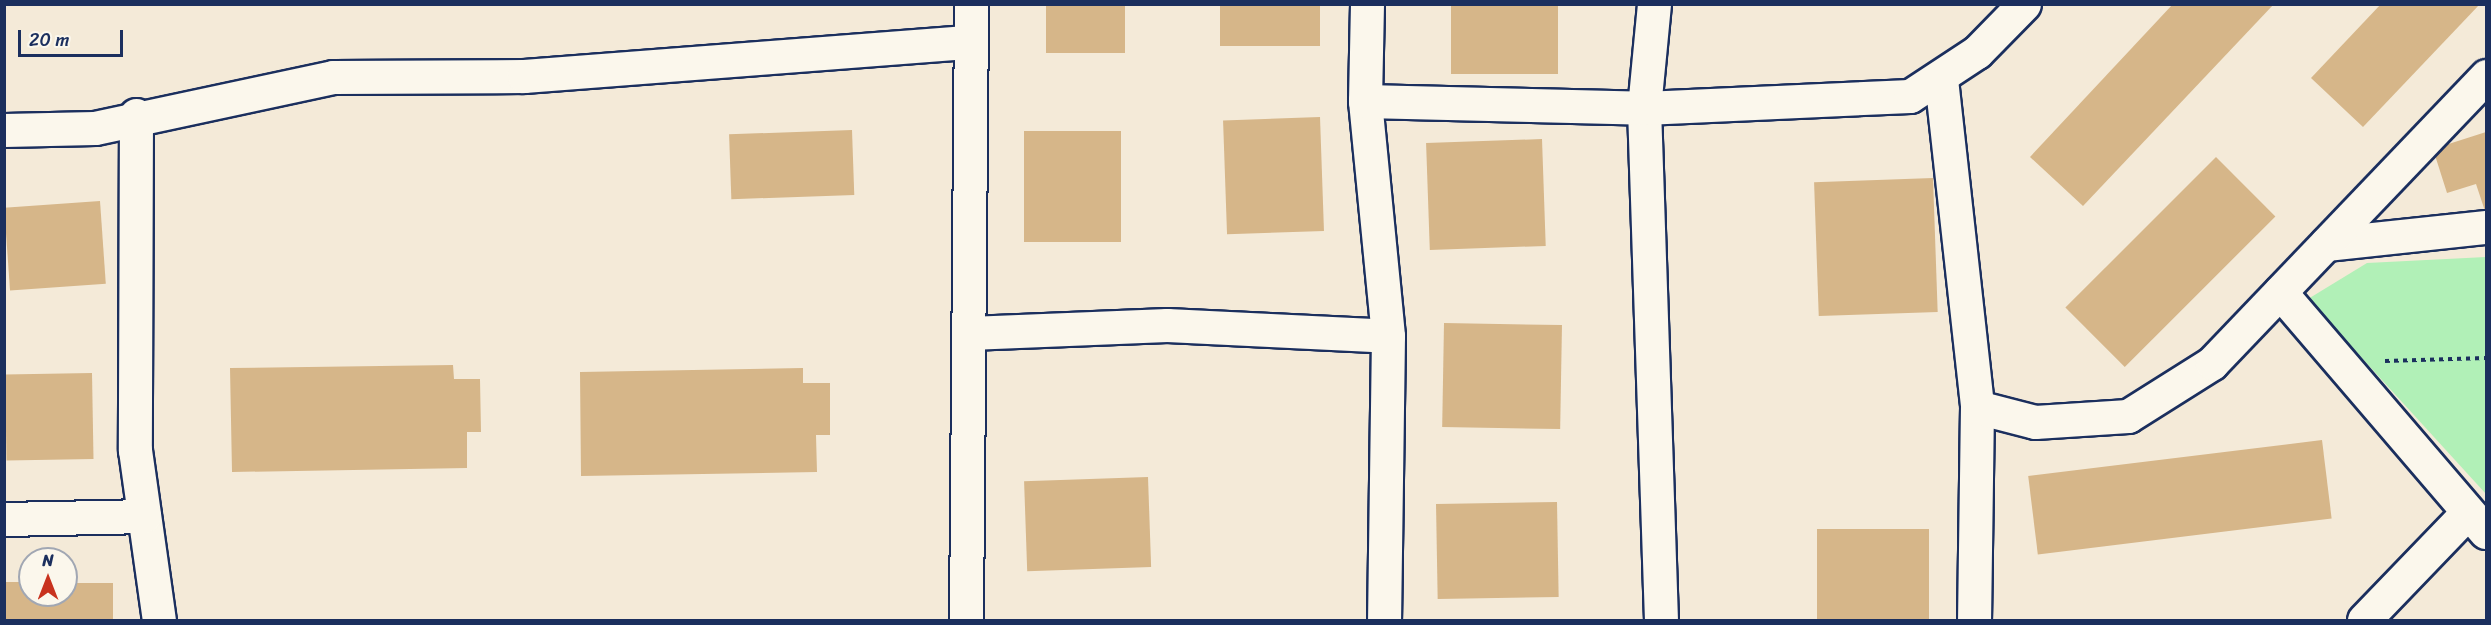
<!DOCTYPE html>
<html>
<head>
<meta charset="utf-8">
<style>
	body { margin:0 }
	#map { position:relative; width:2491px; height:625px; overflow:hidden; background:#f4ead8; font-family:Sriracha,sans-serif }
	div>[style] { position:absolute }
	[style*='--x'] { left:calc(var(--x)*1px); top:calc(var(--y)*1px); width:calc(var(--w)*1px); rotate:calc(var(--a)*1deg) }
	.green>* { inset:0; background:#b1f0b7 }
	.building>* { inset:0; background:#d6b689; transform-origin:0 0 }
	.path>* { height:4px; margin-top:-2px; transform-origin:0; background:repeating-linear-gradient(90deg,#1b2f5e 0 4.5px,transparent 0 9px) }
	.roads { filter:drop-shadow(2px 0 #1b2f5e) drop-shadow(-2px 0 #1b2f5e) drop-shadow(0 2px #1b2f5e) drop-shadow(0 -2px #1b2f5e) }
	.minor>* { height:33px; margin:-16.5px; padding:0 16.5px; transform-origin:16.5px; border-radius:16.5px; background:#fbf7ec }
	span { translate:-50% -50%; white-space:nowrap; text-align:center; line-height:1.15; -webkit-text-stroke:6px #fbf7ec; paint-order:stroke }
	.frame { position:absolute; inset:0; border:6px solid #1b2f5e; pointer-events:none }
	.north { position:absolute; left:18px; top:547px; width:60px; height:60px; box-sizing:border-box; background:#fbf7ec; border:2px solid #a1a7b3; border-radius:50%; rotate:0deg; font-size:16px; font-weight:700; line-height:24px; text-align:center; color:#1b2f5e }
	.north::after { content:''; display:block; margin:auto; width:21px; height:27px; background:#c8321e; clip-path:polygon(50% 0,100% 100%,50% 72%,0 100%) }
	.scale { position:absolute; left:18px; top:30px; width:105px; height:27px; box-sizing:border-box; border:3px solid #1b2f5e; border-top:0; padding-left:8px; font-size:18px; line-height:21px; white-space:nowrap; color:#1b2f5e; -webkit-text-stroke:4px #fbf7ec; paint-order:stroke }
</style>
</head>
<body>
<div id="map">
	<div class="green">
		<i style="clip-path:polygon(2486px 257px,2486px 494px,2308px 299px,2367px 263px)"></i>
	</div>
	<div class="building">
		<i style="left:1046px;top:4px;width:79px;height:49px"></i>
		<i style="left:1220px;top:4px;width:100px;height:42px"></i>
		<i style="left:1451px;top:4px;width:107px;height:70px"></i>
		<i style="clip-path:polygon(2173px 4px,2274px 4px,2083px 206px,2030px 157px)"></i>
		<i style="clip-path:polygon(2381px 4px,2480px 4px,2363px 127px,2311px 78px)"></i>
		<i style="left:1320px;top:117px;width:114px;height:97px;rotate:88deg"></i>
		<i style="left:852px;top:130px;width:65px;height:123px;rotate:88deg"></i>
		<i style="left:1024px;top:131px;width:97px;height:111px"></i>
		<i style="clip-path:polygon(2486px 132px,2486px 214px,2476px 184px,2447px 193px,2433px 149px)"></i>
		<i style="left:1542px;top:139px;width:107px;height:116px;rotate:88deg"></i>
		<i style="left:2216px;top:157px;width:84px;height:213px;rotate:45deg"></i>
		<i style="left:1933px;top:178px;width:134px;height:119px;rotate:88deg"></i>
		<i style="left:100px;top:201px;width:83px;height:96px;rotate:86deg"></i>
		<i style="left:1444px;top:323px;width:118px;height:104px;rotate:1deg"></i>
		<i style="clip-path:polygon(453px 365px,454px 379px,480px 379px,481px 432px,467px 432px,467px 468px,232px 472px,230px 368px)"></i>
		<i style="clip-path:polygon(803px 368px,803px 383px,830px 383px,830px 435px,816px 435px,817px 472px,581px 476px,580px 372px)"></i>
		<i style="left:92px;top:373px;width:86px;height:87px;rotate:89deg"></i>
		<i style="left:2322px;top:440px;width:79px;height:296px;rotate:83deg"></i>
		<i style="left:1148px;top:477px;width:90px;height:124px;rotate:88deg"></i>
		<i style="left:1557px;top:502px;width:95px;height:121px;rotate:89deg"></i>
		<i style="left:1929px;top:529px;width:91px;height:112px;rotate:90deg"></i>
		<i style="clip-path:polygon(4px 582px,30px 582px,30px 595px,66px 595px,74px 592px,74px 583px,113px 583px,113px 620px,4px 620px)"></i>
	</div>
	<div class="path">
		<i style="--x:2385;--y:361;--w:101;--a:-1.7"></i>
	</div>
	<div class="roads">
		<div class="minor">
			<i style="--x:1367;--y:4;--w:97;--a:91.2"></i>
			<i style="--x:1365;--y:101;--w:236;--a:84.4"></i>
			<i style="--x:1388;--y:336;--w:284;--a:90.8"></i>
			<i style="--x:1654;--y:4;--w:104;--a:95.5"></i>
			<i style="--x:1644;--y:108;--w:512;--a:88.1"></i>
			<i style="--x:1941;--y:79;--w:330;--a:83.7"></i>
			<i style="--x:1977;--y:407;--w:213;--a:90.8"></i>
			<i style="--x:1365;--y:101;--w:279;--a:1.4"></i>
			<i style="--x:1644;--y:108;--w:266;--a:-2.6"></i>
			<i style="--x:1910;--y:96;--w:80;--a:-33.3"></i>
			<i style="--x:1977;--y:52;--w:67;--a:-45.6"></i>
			<i style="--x:136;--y:115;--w:335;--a:90.2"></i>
			<i style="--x:135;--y:450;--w:172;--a:82"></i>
			<i style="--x:4;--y:130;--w:91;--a:-1.3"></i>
			<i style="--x:95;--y:128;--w:243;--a:-12.1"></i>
			<i style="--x:333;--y:77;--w:191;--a:-0.3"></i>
			<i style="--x:524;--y:76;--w:447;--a:-4.4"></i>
			<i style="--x:2326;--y:244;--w:161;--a:-6.1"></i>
			<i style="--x:2280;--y:292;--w:316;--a:49.4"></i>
			<i style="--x:969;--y:333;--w:198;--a:-2.3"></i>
			<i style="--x:1167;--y:325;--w:221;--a:2.8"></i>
			<i style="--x:1977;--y:407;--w:60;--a:14.5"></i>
			<i style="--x:2035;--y:422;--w:93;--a:-3.7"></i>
			<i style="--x:2128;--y:416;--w:99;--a:-32.2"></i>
			<i style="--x:2212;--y:363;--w:397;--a:-46.3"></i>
			<i style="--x:4;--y:519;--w:140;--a:-1.2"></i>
			<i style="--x:966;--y:620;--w:616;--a:-89.53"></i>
			<i style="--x:2364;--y:620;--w:149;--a:-46.1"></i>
		</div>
	</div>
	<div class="frame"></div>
	<div class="north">N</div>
	<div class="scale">20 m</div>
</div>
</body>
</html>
